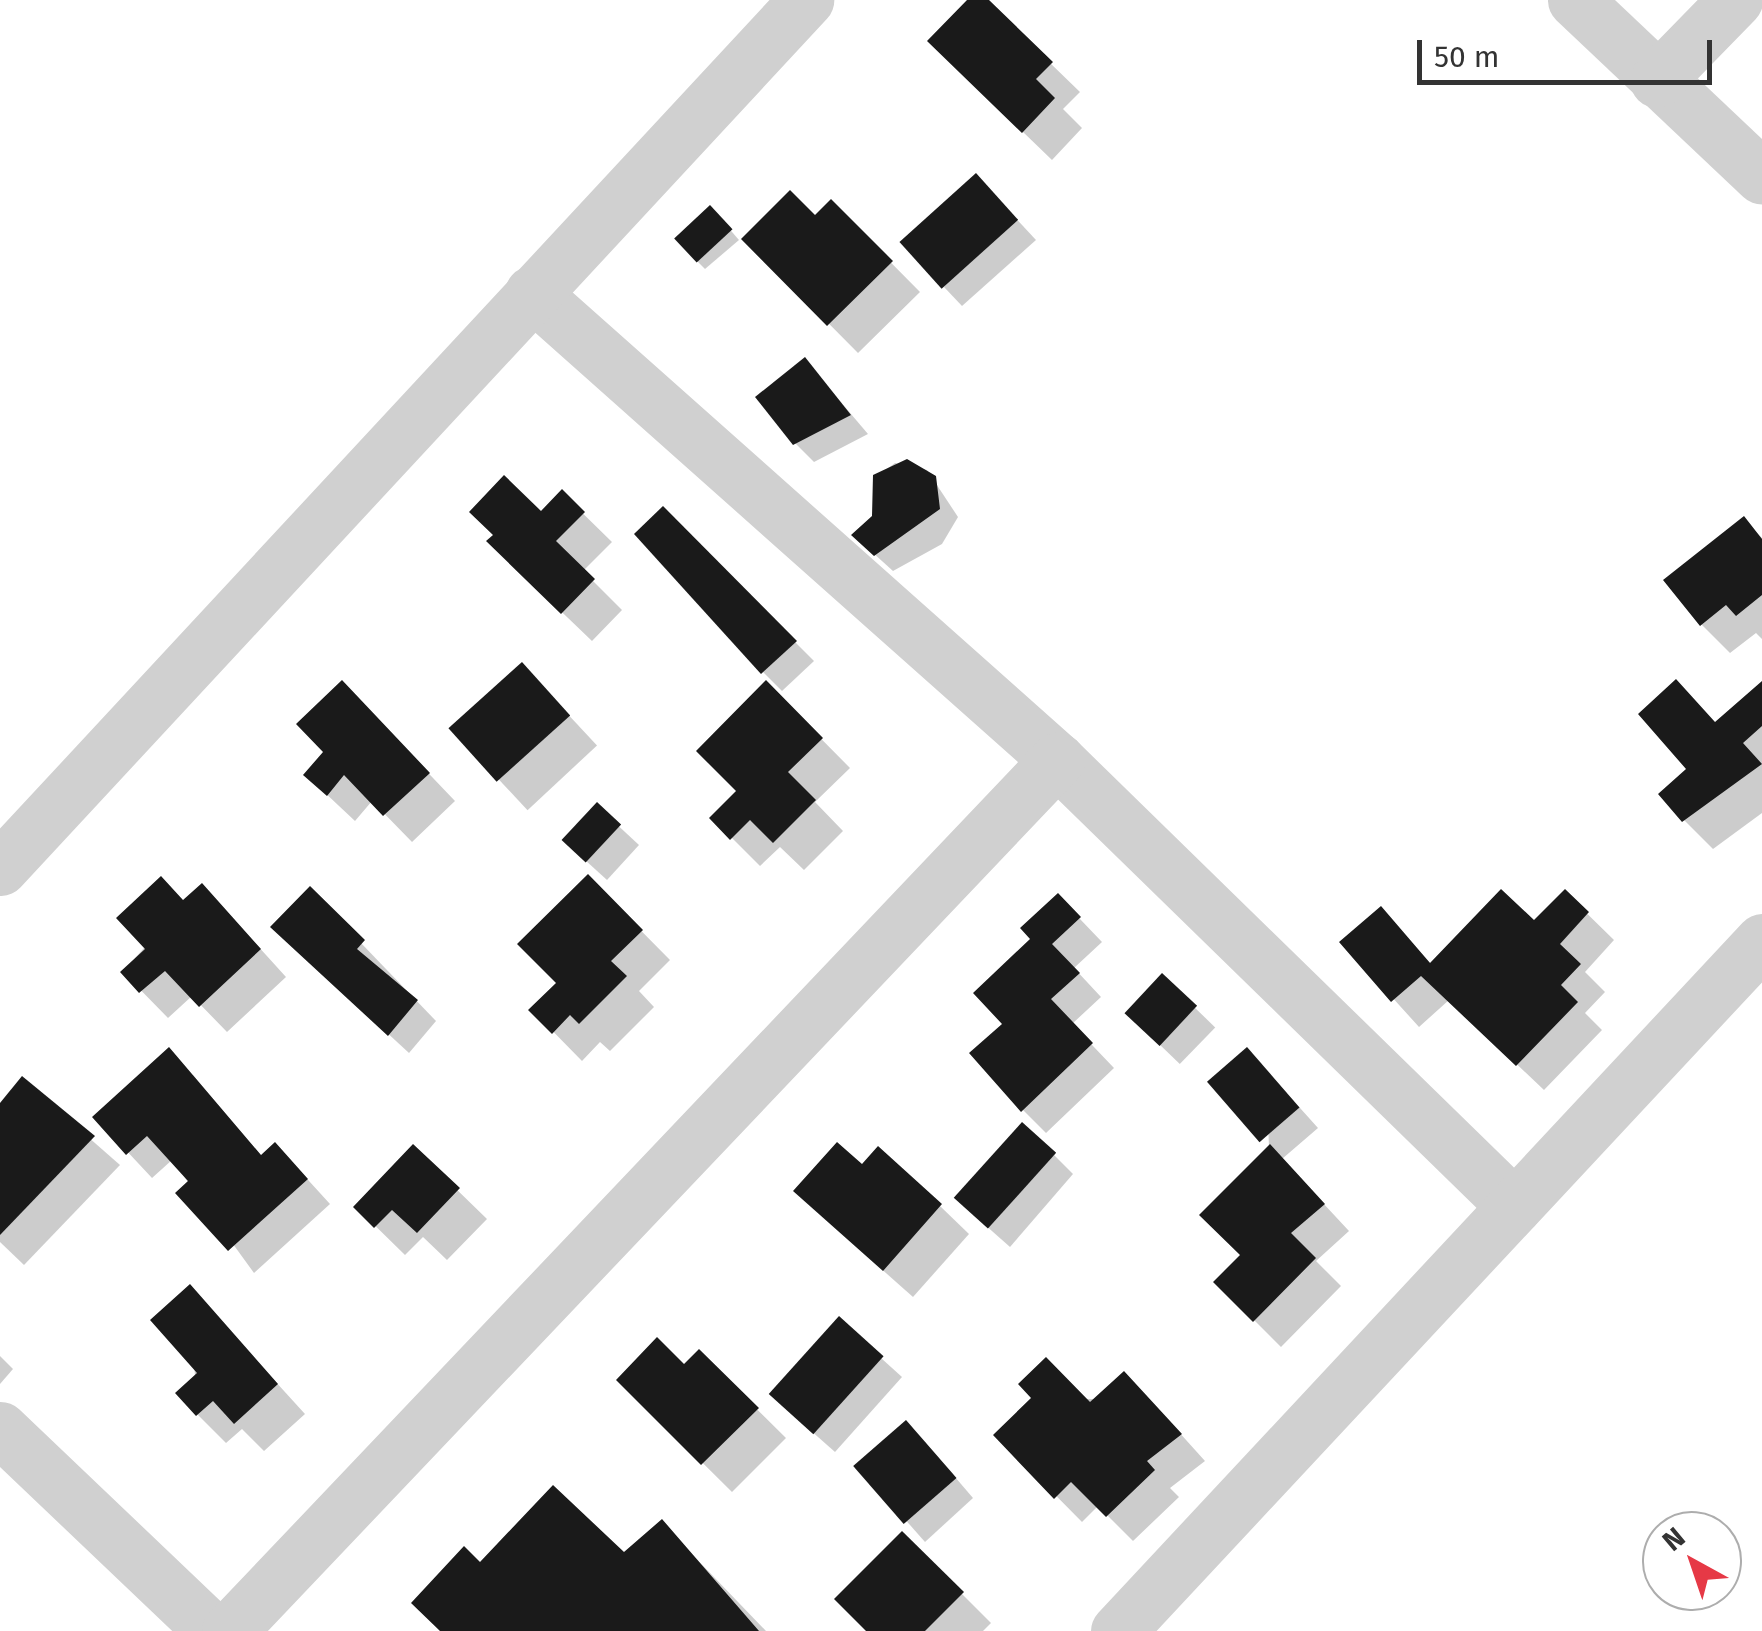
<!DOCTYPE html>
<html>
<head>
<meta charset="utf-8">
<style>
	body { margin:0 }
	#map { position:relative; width:1762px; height:1631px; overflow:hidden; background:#fff; font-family:"Fira Sans",sans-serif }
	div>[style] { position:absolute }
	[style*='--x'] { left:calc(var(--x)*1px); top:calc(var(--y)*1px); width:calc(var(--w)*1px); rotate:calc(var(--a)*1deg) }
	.shadow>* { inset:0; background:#0003; transform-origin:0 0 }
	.building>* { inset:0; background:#1a1a1a; transform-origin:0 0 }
	.minor>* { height:55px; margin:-27.5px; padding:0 27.5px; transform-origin:27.5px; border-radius:27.5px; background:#d0d0d0 }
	span { translate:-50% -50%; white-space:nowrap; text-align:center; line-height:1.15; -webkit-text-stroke:10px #fff; paint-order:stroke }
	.north { position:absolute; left:1642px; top:1511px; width:100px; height:100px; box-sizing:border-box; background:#fff; border:2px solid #adadad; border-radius:50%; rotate:320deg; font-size:28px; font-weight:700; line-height:40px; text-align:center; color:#333 }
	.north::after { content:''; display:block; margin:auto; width:35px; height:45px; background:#e63946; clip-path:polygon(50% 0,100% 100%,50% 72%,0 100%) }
	.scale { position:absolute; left:1417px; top:40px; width:295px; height:45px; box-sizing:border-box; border:5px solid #333; border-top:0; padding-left:12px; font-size:30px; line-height:35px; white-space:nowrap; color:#333; -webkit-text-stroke:8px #fff; paint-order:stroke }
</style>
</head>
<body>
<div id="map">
	<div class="shadow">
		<i style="clip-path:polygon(970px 0,985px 0,1080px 92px,1063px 109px,1082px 128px,1052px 160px,959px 70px)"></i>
		<i style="clip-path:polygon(995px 196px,1036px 240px,962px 306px,944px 287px)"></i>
		<i style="clip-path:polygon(831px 202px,920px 292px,858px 353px,745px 239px,815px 218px)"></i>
		<i style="clip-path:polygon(719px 217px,739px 240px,705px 269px,696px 260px)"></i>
		<i style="clip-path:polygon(805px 360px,868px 434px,814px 462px,795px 443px)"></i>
		<i style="clip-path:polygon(895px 463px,927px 470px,958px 517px,942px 544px,893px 571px,872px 552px,876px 477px)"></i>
		<i style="clip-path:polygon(562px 493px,612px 542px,583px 571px,622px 610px,592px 641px,518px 570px,542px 514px)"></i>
		<i style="clip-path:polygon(663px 510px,814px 661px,782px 691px,763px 672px)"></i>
		<i style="clip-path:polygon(1743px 520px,1762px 538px,1762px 639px,1756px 633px,1730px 653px,1701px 624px)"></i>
		<i style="left:522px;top:665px;width:110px;height:95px;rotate:47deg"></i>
		<i style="clip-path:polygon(766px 683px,850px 768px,815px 802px,843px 831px,804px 870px,780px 847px,760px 866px,712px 818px,740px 791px)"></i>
		<i style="clip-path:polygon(1762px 706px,1762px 813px,1713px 849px,1684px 820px,1690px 769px,1716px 724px)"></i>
		<i style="clip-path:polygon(369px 711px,455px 801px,412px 842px,372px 801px,355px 821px,306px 775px)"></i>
		<i style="clip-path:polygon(597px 806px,639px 845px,607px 880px,585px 860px)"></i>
		<i style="clip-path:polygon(588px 877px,670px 960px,639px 991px,654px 1007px,610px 1051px,600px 1042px,582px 1061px,532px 1010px,560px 983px)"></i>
		<i style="clip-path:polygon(310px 890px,436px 1021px,409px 1053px,293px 946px)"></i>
		<i style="clip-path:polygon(1565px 892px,1614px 940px,1585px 972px,1605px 992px,1585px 1013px,1602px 1030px,1544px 1090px,1449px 1000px,1419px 1027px,1343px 943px,1381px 909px,1432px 965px,1534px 924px)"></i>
		<i style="clip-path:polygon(1058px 896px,1102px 942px,1074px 968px,1101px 997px,1072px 1024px,1114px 1068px,1046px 1133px,1023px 1110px,1005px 1024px)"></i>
		<i style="clip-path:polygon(184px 902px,228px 913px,286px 977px,227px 1032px,192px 996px,168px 1018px,123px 972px)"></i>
		<i style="left:1162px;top:976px;width:74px;height:51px;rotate:44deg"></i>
		<i style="clip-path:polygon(1266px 1070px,1318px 1128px,1282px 1159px,1349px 1231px,1316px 1261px,1341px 1286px,1281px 1347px,1216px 1282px,1243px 1255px,1269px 1148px)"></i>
		<i style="clip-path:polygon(193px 1075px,262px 1157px,299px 1170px,330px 1204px,254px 1273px,172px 1160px,152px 1178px,95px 1117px)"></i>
		<i style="clip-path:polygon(22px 1079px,120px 1165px,24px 1265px,0 1242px,0 1107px)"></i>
		<i style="clip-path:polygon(413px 1147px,487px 1219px,447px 1260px,423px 1237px,405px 1255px,356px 1207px)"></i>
		<i style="clip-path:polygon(1054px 1155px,1073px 1174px,1010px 1247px,975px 1216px)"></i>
		<i style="clip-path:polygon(863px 1168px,940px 1206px,969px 1234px,913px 1297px,825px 1219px)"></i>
		<i style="clip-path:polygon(190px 1288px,305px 1414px,264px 1451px,242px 1429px,226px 1443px,197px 1414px)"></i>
		<i style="clip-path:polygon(839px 1320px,902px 1377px,835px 1452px,792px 1414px)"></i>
		<i style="clip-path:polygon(699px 1352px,786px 1438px,732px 1492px,619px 1380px,684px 1367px)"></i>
		<i style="clip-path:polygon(0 1356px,13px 1369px,0 1384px)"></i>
		<i style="clip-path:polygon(1035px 1398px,1150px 1400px,1205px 1461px,1170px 1488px,1179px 1497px,1133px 1541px,1098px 1506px,1082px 1522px,996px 1435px)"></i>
		<i style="clip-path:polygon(925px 1442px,973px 1498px,925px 1542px,857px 1465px)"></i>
		<i style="clip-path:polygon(661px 1522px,766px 1631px,442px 1631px,480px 1565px,624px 1555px)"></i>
		<i style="clip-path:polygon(902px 1534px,991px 1623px,983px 1631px,870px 1631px)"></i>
	</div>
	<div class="building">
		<i style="clip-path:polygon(967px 0,989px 0,1053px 62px,1036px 79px,1055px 98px,1022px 133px,927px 41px)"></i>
		<i style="left:976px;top:173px;width:63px;height:103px;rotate:48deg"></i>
		<i style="clip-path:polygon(790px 190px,815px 215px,831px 199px,893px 261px,827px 326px,741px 239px)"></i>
		<i style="left:710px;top:205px;width:33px;height:49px;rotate:47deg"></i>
		<i style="clip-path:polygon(805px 357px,851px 415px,793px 445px,755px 397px)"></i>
		<i style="clip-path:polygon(907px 459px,936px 476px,940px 509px,874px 556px,851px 535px,872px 516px,873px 475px)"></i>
		<i style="clip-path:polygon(504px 475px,541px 511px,562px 489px,585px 512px,556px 541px,595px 579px,561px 614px,486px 541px,493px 535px,469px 512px)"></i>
		<i style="clip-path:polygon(663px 506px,797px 641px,761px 674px,634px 534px)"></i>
		<i style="clip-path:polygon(1744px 516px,1762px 539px,1762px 595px,1736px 616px,1726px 605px,1700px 626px,1663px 580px)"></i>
		<i style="left:522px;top:662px;width:72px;height:99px;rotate:48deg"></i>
		<i style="clip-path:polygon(1676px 679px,1715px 722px,1762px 681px,1762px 726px,1743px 743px,1762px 764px,1682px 822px,1658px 794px,1686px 769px,1638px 714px)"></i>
		<i style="clip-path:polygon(342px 680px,430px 773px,383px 816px,344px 775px,327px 796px,303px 775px,323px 752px,296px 724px)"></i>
		<i style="clip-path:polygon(766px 680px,823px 738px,788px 772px,816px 800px,773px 843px,750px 820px,730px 840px,709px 818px,736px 791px,696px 751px)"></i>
		<i style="left:597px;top:802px;width:33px;height:52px;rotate:43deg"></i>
		<i style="clip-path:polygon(588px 874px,643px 930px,611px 961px,627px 976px,579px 1024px,570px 1015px,552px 1034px,528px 1010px,556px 983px,517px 944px)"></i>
		<i style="clip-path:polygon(161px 876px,183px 900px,202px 883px,261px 949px,199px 1007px,165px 971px,139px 993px,120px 972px,145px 949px,116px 918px)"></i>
		<i style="clip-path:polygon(310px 886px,365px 940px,357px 949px,418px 1000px,388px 1036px,270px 927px)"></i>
		<i style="clip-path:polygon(1501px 889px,1534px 920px,1565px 889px,1589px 912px,1560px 944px,1581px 964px,1561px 985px,1578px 1002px,1516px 1066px,1421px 976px,1391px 1002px,1339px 942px,1381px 906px,1430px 963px)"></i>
		<i style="clip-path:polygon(1058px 893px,1081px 917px,1052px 944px,1080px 973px,1051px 999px,1093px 1043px,1021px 1112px,969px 1053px,1002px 1024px,973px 993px,1030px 939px,1020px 928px)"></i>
		<i style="left:1162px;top:973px;width:48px;height:55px;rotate:43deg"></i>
		<i style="clip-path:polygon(169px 1047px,261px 1155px,275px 1142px,308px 1179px,228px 1251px,175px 1193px,188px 1181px,147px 1136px,126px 1155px,92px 1117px)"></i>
		<i style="left:1247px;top:1047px;width:80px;height:53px;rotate:49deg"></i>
		<i style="clip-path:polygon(22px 1076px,95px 1136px,0 1235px,0 1103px)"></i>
		<i style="left:1022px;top:1122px;width:46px;height:102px;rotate:42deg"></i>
		<i style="clip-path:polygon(837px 1142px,862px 1164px,878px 1146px,942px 1204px,883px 1271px,793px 1191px)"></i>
		<i style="clip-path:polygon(413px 1144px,460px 1188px,417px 1233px,392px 1210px,374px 1228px,353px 1207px)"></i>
		<i style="clip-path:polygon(1270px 1144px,1325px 1204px,1291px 1233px,1316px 1258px,1253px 1322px,1213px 1282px,1240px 1255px,1199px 1215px)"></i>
		<i style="clip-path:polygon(190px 1284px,278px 1384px,234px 1424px,213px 1401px,196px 1416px,175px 1393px,197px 1373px,150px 1320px)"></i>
		<i style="left:839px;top:1316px;width:60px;height:105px;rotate:42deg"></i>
		<i style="clip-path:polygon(657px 1337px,684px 1364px,699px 1349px,759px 1408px,701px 1465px,616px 1380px)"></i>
		<i style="clip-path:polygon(1046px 1357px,1090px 1402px,1124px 1371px,1182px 1434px,1147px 1461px,1155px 1470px,1106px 1517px,1071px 1482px,1054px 1499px,993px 1435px,1031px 1398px,1018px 1384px)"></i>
		<i style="left:906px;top:1420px;width:77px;height:70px;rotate:49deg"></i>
		<i style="clip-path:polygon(553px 1485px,624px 1552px,662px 1519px,759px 1631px,440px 1631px,411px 1603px,464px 1546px,480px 1562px)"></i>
		<i style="clip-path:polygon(902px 1531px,964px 1592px,925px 1631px,866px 1631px,834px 1599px)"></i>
	</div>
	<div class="minor">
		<i style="--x:1575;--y:0;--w:257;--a:43.4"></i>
		<i style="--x:1657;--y:80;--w:112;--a:-45.7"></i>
		<i style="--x:532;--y:293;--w:703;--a:41.65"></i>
		<i style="--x:1057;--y:760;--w:639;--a:44.3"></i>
		<i style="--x:0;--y:868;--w:1185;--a:-47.12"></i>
		<i style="--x:0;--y:1429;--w:293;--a:43.6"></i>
		<i style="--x:229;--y:1631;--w:1202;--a:-46.45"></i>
		<i style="--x:1118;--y:1631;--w:944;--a:-46.97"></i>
	</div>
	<div class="north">N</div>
	<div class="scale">50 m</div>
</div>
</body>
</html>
